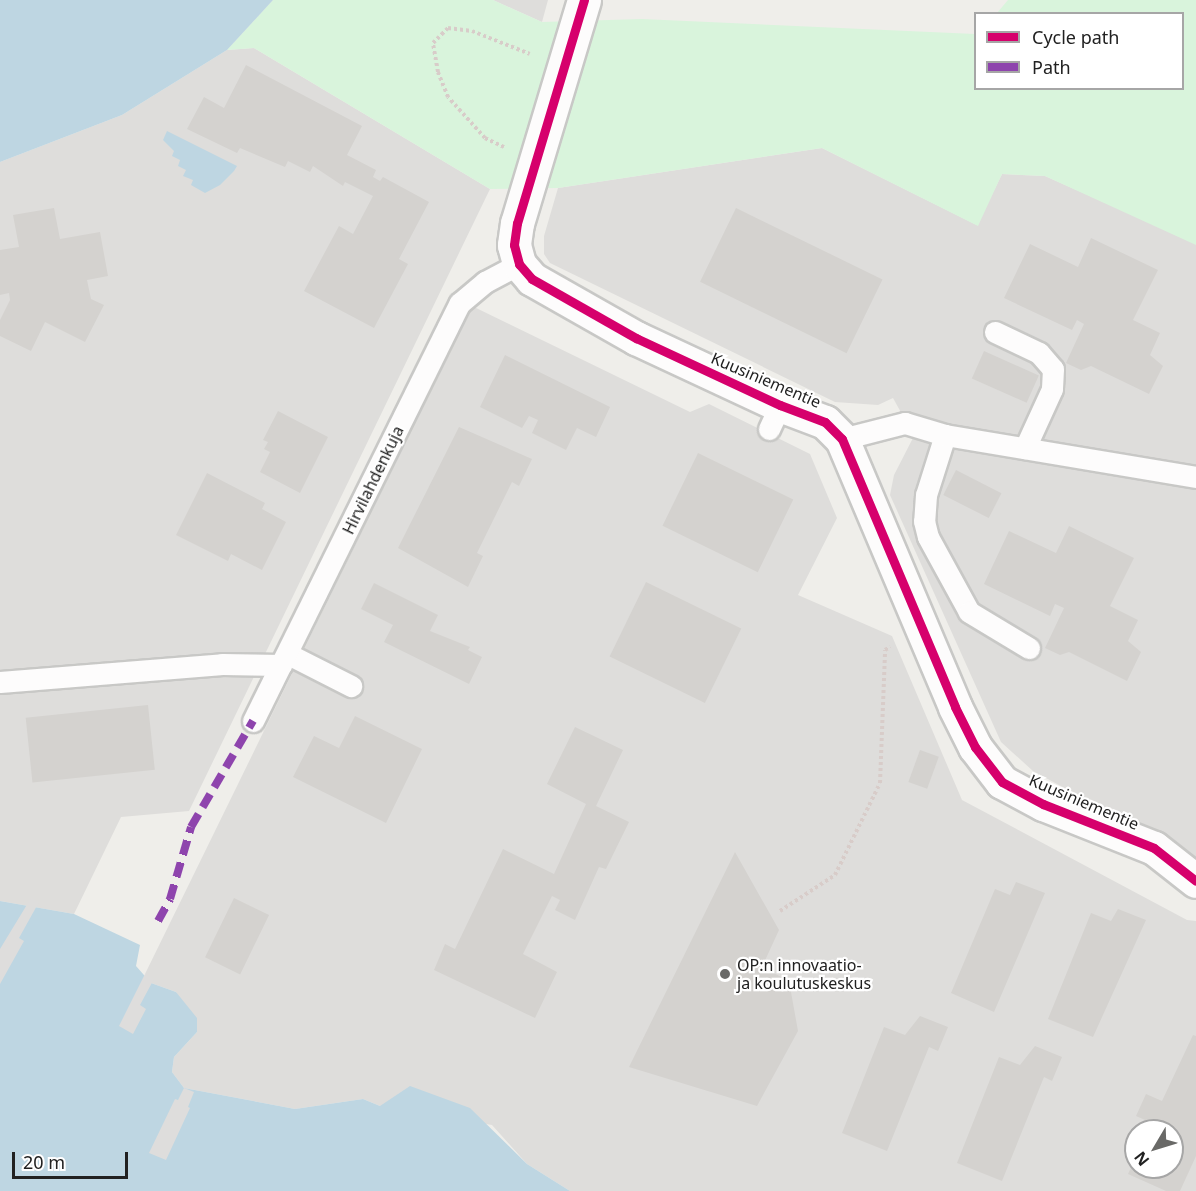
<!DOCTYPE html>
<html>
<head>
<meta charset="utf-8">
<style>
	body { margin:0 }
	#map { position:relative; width:1196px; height:1191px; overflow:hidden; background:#efeeea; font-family:"Noto Sans",sans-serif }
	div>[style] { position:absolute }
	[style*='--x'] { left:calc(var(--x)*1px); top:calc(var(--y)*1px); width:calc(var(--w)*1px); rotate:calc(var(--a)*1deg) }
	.residential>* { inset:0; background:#dedddb }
	.park>* { inset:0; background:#d9f4dc }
	.water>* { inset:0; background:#bed6e2 }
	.pier>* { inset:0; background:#dedddc }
	.building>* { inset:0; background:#d4d2cf; transform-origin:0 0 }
	.path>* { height:4px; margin-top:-2px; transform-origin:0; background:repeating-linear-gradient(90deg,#d8ccc9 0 3px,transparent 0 6px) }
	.roads { filter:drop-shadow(2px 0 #c8c8c6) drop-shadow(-2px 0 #c8c8c6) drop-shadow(0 2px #c8c8c6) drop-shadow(0 -2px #c8c8c6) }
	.service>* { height:21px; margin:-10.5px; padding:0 10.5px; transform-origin:10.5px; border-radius:10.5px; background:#fdfcfc }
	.minor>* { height:33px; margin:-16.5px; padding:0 16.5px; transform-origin:16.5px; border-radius:16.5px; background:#fdfcfc }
	.quiet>* { height:8px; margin-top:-4px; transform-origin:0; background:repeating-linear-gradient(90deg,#8e44ad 0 15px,transparent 0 23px) }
	.cycleway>* { height:9px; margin:-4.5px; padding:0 4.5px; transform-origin:4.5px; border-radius:4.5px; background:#d6006c }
	.dots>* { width:16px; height:16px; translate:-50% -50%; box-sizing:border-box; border:3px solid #fff; border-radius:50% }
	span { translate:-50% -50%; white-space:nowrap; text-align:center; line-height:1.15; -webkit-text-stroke:4.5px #fff; paint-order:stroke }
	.street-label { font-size:16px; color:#212121 }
	.poi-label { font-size:16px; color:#212121 }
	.left { translate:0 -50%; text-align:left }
	.legend { position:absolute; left:974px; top:12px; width:210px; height:78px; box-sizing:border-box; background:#fff; border:2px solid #a6a6a6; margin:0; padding:8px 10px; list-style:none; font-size:18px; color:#212121 }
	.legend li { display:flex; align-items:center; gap:12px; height:30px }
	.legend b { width:30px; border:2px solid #a6a6a6 }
	.north { position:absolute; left:1124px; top:1119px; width:60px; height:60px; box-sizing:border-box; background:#fff; border:2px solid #a6a6a6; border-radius:50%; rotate:232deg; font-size:16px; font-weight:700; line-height:24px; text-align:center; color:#212121 }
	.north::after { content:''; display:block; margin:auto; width:21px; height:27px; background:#696967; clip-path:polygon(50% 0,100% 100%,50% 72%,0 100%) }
	.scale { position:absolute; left:12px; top:1152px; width:116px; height:27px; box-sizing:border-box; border:3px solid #212121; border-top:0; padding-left:8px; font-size:18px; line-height:21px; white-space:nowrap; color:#212121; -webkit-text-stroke:4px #fff; paint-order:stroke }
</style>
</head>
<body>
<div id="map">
	<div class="residential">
		<i style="clip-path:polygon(493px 0,548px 0,542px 22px)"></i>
		<i style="clip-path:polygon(254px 48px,490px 189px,189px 811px,121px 817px,74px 914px,0 901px,0 162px,122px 115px,227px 50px)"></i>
		<i style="clip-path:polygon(822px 148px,977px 225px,1002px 174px,1045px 176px,1196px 243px,1196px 859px,1033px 771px,1001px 742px,890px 495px,894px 475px,914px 436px,893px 398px,878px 405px,835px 402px,550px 263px,544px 254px,544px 236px,558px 188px)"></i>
		<i style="clip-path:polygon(evenodd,472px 306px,690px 412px,709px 404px,810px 454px,837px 518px,798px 595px,892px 636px,962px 800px,1187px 920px,1196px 921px,1196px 1191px,570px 1191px,527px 1164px,492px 1125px,380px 1106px,363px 1099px,295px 1109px,184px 1088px,172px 1072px,174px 1057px,197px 1032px,176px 992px,151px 983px,145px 974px,472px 306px,1136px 1131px,1172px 1131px,1172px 1167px,1136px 1167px,1136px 1131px)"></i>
	</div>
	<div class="park">
		<i style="clip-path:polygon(273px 0,493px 0,542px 22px,642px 19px,975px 34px,976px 88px,1182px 88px,1182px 14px,997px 13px,1008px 0,1196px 0,1196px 245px,1045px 176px,1002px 174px,978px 226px,822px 148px,558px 188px,490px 189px,254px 48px,227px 50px)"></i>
	</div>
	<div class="water">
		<i style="clip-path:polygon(0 0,273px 0,227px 50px,122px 115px,0 162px)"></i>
		<i style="clip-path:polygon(167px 131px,237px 166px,234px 171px,220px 185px,205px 193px,191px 185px,193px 180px,183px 176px,186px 170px,178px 166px,180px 160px,172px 156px,174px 151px,163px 140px)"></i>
		<i style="clip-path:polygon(0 901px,74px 914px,140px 945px,136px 966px,151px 983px,176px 992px,197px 1018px,197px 1032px,174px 1057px,172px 1072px,184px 1088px,295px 1109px,363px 1099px,380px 1106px,410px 1086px,470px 1108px,527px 1164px,570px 1191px,0 1191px)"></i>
	</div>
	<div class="pier">
		<i style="clip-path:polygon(31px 898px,39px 902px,19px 938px,24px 941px,0 984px,0 949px)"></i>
		<i style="clip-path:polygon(145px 974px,154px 979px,140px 1005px,146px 1009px,133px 1034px,119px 1026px)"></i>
		<i style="clip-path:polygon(184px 1088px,194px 1092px,188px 1107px,190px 1108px,166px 1160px,149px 1153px,175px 1099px,178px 1100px)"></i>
	</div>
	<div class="building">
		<i style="clip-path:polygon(246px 65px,362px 126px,347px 155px,376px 170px,373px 177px,380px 181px,383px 177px,429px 202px,399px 259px,408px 264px,374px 328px,304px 291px,339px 226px,353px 234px,373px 196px,345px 182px,343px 186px,313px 166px,310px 172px,288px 161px,285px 167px,240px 148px,237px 153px,187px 129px,204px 97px,224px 108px)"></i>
		<i style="clip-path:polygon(54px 208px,60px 239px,100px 232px,108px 276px,87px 280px,91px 299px,104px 305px,85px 342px,45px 322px,31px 351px,0 336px,0 320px,10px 300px,9px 293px,0 295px,0 250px,19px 247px,13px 215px)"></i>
		<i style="left:736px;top:208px;width:163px;height:82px;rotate:26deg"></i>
		<i style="clip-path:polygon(1091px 238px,1158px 270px,1133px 320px,1160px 333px,1150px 355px,1163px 366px,1149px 394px,1091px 366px,1081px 370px,1066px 363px,1084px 324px,1077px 320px,1072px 330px,1004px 298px,1030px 244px,1078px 267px)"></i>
		<i style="left:984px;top:351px;width:60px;height:30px;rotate:24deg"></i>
		<i style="clip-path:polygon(505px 355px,610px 407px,596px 437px,577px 428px,566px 450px,532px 433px,538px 420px,529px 416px,522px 428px,480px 407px)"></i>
		<i style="clip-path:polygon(278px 411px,328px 437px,300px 493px,260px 472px,270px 452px,264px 449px,268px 442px,263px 440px)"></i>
		<i style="clip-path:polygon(459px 427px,532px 459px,519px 486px,512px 482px,477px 553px,483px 556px,468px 587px,398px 548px)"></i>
		<i style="left:698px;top:453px;width:106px;height:81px;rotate:26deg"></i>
		<i style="left:956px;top:470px;width:51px;height:28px;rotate:27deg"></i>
		<i style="clip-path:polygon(207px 473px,265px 503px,262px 509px,286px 522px,262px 570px,231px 554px,228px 561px,176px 535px)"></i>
		<i style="clip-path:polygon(1069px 526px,1134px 558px,1110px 606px,1138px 620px,1128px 641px,1141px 652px,1127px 681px,1069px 652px,1060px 655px,1045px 648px,1064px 608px,1055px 604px,1050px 616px,984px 584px,1009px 531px,1056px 553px)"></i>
		<i style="left:646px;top:582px;width:106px;height:83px;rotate:26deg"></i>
		<i style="clip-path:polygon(374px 583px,438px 615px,430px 631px,470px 647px,468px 650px,482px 657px,469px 684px,384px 642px,393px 625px,361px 609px)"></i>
		<i style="left:148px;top:705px;width:65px;height:123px;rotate:84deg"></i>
		<i style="clip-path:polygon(355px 716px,422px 749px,386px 823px,293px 777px,314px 736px,339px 748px)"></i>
		<i style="clip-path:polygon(575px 727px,623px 750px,596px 806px,629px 822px,606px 869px,599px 867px,575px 920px,555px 910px,560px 900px,552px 896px,523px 954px,557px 972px,535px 1018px,434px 970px,445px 944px,455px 949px,503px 849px,554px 874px,586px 804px,547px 784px)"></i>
		<i style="left:920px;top:750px;width:20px;height:34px;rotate:20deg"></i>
		<i style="clip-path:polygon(735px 852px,779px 930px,762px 967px,789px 981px,798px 1031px,757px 1106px,629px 1067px)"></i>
		<i style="clip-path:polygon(1016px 882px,1045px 893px,994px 1012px,951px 993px,995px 889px,1010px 895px)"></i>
		<i style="left:234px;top:898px;width:39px;height:66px;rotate:26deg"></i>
		<i style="clip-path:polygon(1118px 909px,1146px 920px,1093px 1037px,1048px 1019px,1091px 913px,1111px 921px)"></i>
		<i style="clip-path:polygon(920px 1016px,948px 1027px,938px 1051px,929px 1047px,887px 1151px,842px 1133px,884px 1027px,905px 1035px)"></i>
		<i style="clip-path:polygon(1193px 1035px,1196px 1036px,1196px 1156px,1180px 1191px,1166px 1191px,1128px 1174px,1136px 1157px,1136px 1167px,1172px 1167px,1172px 1131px,1148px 1131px,1152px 1123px,1136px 1116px,1146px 1094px,1162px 1101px)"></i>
		<i style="clip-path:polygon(1035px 1046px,1062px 1057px,1052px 1081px,1044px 1077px,1002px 1181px,957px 1163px,999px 1057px,1020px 1065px)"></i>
	</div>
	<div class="path">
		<i style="--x:504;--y:147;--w:21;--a:-155"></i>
		<i style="--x:485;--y:138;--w:55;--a:-132.1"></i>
		<i style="--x:448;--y:97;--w:27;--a:-112"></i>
		<i style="--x:438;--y:72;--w:29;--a:-100"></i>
		<i style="--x:433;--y:43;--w:21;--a:-45"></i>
		<i style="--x:448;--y:28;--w:24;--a:7"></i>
		<i style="--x:472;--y:31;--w:62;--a:21.6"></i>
		<i style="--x:780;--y:911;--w:66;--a:-33.2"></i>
		<i style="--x:835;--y:875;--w:102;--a:-63.9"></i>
		<i style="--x:880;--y:783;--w:133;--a:-87.8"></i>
		<i style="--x:885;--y:650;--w:6;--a:-31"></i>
	</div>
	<div class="roads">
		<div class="service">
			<i style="--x:995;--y:332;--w:49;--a:25.5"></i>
			<i style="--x:1039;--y:353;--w:21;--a:49"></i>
			<i style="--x:1053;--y:369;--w:20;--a:93"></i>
			<i style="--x:1052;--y:389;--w:65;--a:114.6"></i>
			<i style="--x:769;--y:429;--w:26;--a:-65"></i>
			<i style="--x:945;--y:435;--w:63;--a:107.6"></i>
			<i style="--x:926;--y:495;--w:26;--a:94"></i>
			<i style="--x:924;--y:521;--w:16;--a:76"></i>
			<i style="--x:928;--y:537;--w:85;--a:61.3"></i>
			<i style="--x:969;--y:612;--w:70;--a:31"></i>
			<i style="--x:842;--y:439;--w:65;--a:-14.3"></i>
			<i style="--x:905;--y:423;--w:42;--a:16.7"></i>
			<i style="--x:945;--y:435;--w:254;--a:9.5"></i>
			<i style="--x:288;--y:654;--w:71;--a:26.9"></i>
			<i style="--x:0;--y:682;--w:223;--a:-4.6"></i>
			<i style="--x:222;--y:664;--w:59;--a:1"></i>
			<i style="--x:253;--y:721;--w:466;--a:-63.7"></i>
			<i style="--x:460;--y:303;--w:33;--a:-40"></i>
			<i style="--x:485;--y:282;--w:38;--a:-28"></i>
		</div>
		<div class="minor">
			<i style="--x:584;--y:0;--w:233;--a:106.7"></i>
			<i style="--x:517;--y:223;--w:22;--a:98"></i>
			<i style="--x:514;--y:245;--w:20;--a:75"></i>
			<i style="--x:519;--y:264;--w:20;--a:49"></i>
			<i style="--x:532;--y:279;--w:120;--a:29.6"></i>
			<i style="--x:636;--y:338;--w:159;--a:25"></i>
			<i style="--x:780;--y:405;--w:48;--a:20.7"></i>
			<i style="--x:825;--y:422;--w:24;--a:45"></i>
			<i style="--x:842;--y:439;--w:291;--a:67.1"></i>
			<i style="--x:955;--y:707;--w:45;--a:63.4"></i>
			<i style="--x:975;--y:747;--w:44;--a:52.4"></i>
			<i style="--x:1002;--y:782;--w:47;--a:28.2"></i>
			<i style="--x:1043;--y:804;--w:119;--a:21.6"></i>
			<i style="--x:1154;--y:848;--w:53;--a:38.2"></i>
		</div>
	</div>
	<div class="quiet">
		<i style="--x:158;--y:921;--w:25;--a:-61"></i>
		<i style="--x:170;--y:899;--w:75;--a:-73.7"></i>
		<i style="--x:191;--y:827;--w:123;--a:-59.7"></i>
	</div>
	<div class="cycleway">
		<i style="--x:584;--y:0;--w:233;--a:106.7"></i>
		<i style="--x:517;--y:223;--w:22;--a:98"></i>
		<i style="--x:514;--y:245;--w:20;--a:75"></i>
		<i style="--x:519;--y:264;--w:20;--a:49"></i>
		<i style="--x:532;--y:279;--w:120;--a:29.6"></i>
		<i style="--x:636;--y:338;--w:159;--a:25"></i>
		<i style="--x:780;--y:405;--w:48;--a:20.7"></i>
		<i style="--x:825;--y:422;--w:24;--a:45"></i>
		<i style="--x:842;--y:439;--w:291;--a:67.1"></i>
		<i style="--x:955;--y:707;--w:45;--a:63.4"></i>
		<i style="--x:975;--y:747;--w:44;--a:52.4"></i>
		<i style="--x:1002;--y:782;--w:47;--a:28.2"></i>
		<i style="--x:1043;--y:804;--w:119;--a:21.6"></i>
		<i style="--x:1154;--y:848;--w:53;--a:38.2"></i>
	</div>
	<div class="dots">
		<i style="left:725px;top:974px;background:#696967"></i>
	</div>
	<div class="street-label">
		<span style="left:766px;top:380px;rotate:23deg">Kuusiniementie</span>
		<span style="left:373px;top:480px;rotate:-64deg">Hirvilahdenkuja</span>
		<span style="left:1084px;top:802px;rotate:23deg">Kuusiniementie</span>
	</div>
	<div class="poi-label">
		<span class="left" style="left:737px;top:974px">OP:n innovaatio-<br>ja koulutuskeskus</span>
	</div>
	<ul class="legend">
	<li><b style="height:8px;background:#d6006c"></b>Cycle path</li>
	<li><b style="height:8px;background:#8e44ad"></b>Path</li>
	</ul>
	<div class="north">N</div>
	<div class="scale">20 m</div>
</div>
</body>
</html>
